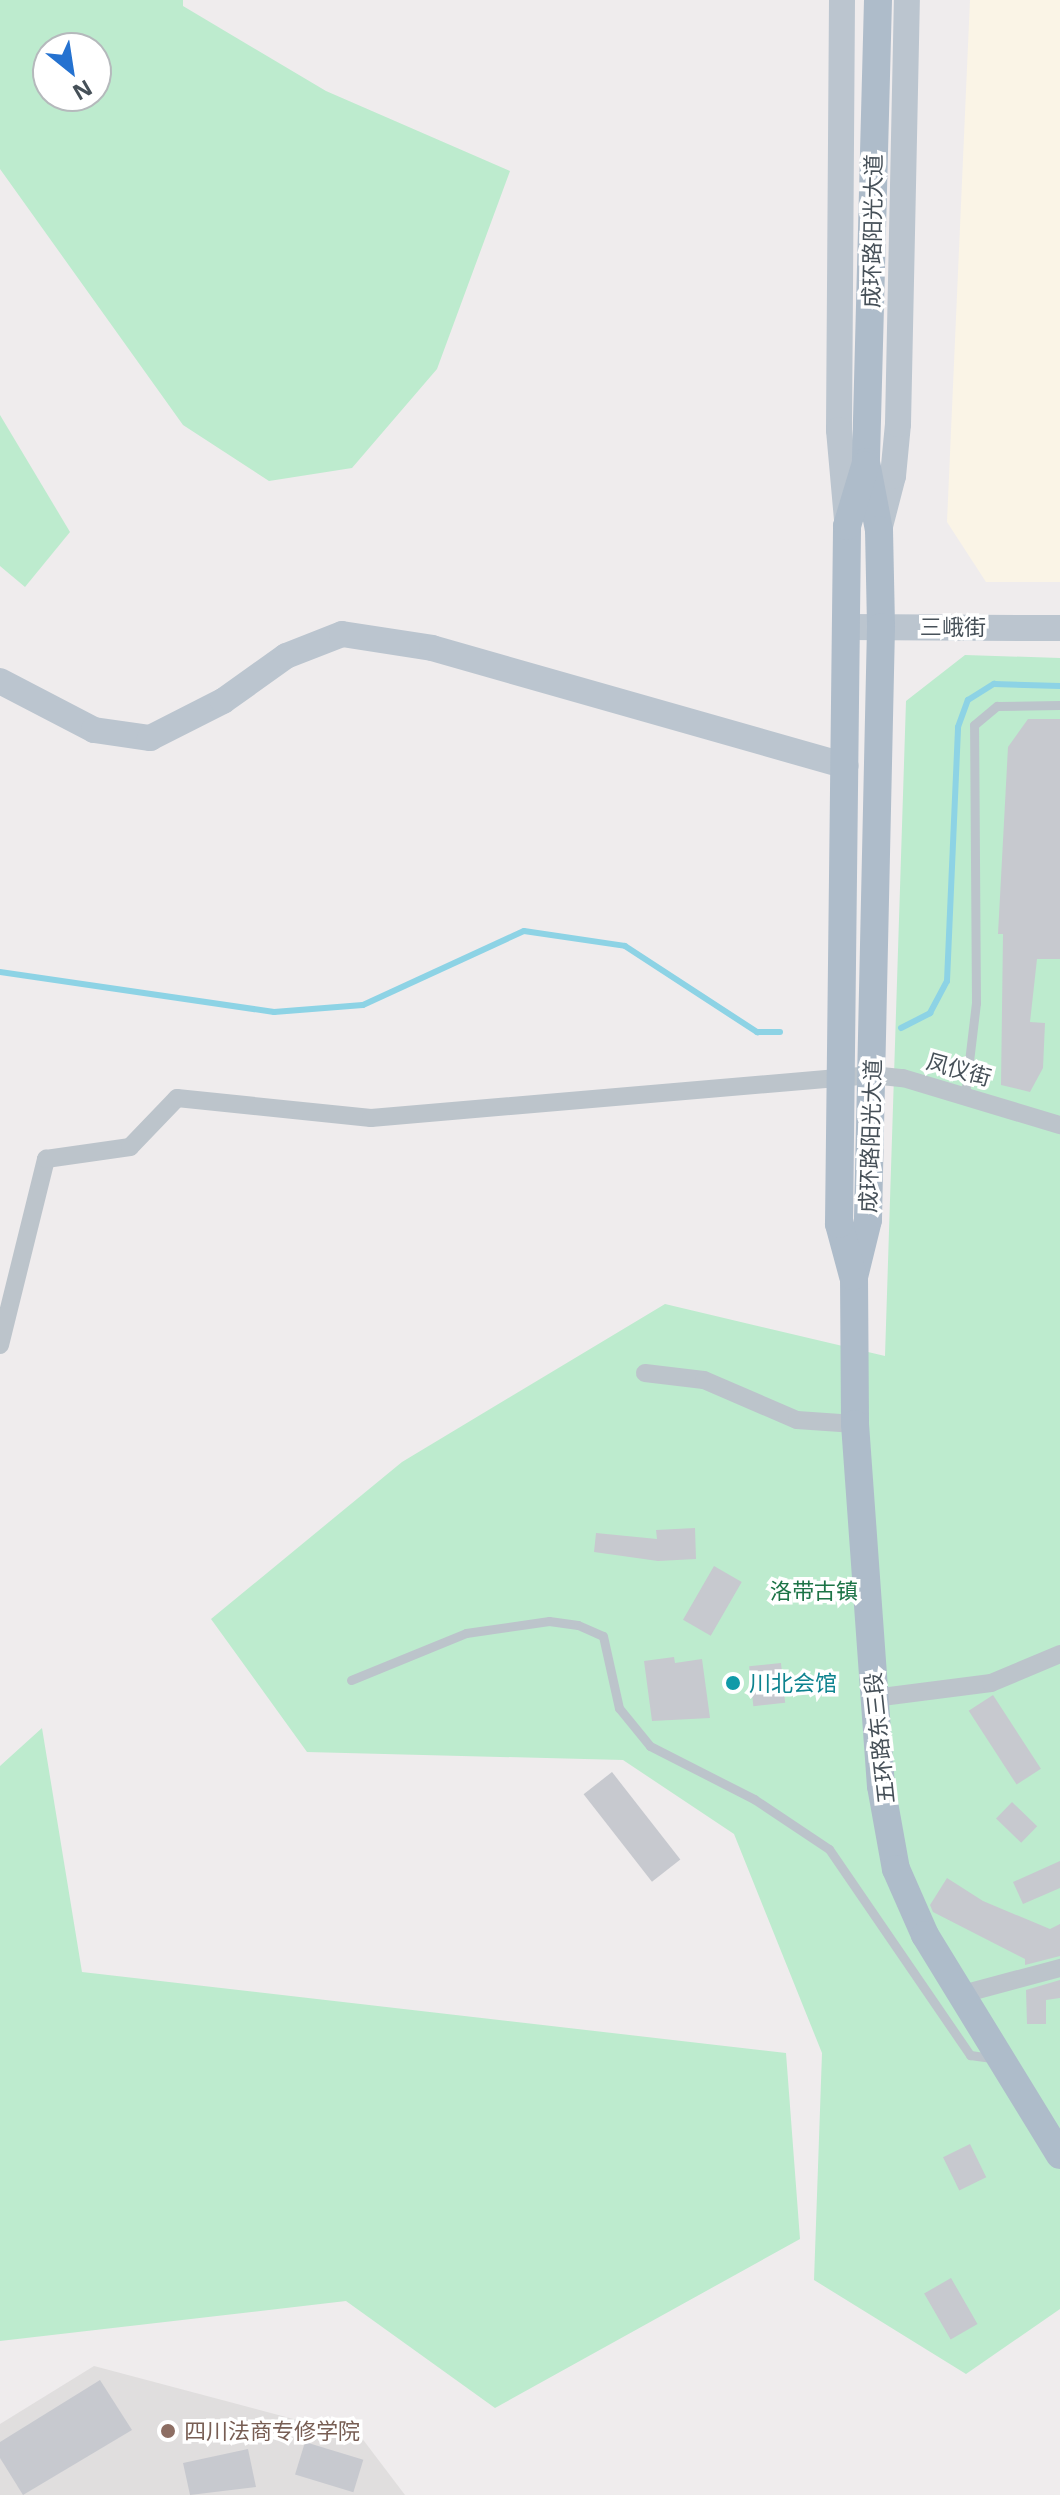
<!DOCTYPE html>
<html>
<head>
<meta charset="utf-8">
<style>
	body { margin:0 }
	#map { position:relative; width:1060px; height:2495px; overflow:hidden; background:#efeced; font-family:"Open Sans","Noto Sans SC",sans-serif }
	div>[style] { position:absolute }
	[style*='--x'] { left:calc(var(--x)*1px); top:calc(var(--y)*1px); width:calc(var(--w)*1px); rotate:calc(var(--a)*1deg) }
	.commercial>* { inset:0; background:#faf4e6 }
	.education>* { inset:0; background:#e0dede }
	.green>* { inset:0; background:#bdebce }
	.stream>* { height:6px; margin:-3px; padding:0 3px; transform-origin:3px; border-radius:3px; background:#8dd3e5 }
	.building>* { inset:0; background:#c7c9cf; transform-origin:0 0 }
	.lane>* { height:9px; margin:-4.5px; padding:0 4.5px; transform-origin:4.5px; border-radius:4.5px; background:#bcc4cb }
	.street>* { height:18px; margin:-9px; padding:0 9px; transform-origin:9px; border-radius:9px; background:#bcc4cb }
	.secondary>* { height:26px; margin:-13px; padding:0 13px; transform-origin:13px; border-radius:13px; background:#bbc5cf }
	.primary>* { height:28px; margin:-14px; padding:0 14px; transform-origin:14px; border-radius:14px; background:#aebcca }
	.dots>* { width:22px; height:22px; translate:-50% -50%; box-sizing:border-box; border:4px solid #fff; border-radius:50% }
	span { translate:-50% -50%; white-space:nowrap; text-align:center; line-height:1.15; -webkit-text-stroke:7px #fff; paint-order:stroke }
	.street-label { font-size:22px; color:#465058 }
	.park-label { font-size:22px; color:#1d7447 }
	.culture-label { font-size:22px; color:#0d838f }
	.left { translate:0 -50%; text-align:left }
	.education-label { font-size:22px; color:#785e54 }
	.north { position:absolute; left:32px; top:32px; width:80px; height:80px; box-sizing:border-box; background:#fff; border:2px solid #b5b9bc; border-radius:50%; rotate:150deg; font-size:22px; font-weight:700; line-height:32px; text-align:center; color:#465058 }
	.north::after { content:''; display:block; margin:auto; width:28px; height:36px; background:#2572d0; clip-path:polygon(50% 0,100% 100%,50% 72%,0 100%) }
</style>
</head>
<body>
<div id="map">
	<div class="commercial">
		<i style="clip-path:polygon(970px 0,1060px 0,1060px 582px,986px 582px,947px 522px)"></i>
	</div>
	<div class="education">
		<i style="clip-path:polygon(94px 2366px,361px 2437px,405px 2495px,0 2495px,0 2424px)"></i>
	</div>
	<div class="green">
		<i style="clip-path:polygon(evenodd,0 0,183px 0,183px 6px,326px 91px,510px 171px,437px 369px,352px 468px,269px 481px,183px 425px,0 169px,0 0,48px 48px,96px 48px,96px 96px,48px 96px,48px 48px)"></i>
		<i style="clip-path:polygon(0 415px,70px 532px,25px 587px,0 566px)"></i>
		<i style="clip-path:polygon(965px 655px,1060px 658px,1060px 2309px,966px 2374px,814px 2280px,822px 2053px,734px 1834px,623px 1760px,307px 1752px,211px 1619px,402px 1462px,665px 1304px,885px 1356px,906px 701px)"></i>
		<i style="clip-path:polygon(42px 1728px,82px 1972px,786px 2053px,800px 2239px,495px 2408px,346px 2301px,0 2341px,0 1766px)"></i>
	</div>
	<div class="stream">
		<i style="--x:0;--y:972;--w:277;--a:8.3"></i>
		<i style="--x:274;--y:1012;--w:89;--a:-4.5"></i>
		<i style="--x:363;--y:1005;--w:177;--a:-24.7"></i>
		<i style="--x:524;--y:931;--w:102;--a:8.4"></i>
		<i style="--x:625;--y:946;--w:158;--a:33.1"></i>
		<i style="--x:757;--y:1032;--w:23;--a:0"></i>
		<i style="--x:901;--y:1028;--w:33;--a:-27"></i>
		<i style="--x:930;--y:1013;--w:36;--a:-62"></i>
		<i style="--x:947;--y:981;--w:254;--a:-87.5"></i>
		<i style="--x:958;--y:727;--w:29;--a:-70"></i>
		<i style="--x:968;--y:700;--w:31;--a:-32"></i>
		<i style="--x:994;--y:684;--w:66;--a:1.7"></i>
	</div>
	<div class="building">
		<i style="clip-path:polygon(1028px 719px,1060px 719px,1060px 959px,1037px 959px,1030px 1022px,1045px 1023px,1043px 1068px,1030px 1092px,1001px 1085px,1003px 934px,998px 934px,1008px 747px)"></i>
		<i style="clip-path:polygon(695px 1528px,696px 1559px,658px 1561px,594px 1552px,596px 1533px,657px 1539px,656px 1530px)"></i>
		<i style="left:714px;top:1566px;width:32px;height:62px;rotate:30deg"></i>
		<i style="clip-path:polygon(674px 1657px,675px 1663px,702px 1659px,710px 1718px,652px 1721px,644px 1661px)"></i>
		<i style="left:781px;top:1663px;width:40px;height:32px;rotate:84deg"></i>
		<i style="left:993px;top:1695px;width:88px;height:29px;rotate:57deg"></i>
		<i style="left:612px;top:1772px;width:111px;height:36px;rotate:52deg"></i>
		<i style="left:1012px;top:1802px;width:35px;height:23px;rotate:44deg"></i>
		<i style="clip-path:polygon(1060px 1861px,1060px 1888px,1023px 1904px,1013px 1882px)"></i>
		<i style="clip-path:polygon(947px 1878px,983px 1901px,1050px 1929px,1060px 1924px,1060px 1956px,1025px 1965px,1025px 1959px,933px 1912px,930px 1905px)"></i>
		<i style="clip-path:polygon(1060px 1980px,1060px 1998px,1046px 2000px,1046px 2024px,1027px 2024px,1026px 1990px)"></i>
		<i style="left:970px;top:2144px;width:37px;height:30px;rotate:64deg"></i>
		<i style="left:951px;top:2278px;width:53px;height:31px;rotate:60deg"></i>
		<i style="clip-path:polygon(100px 2380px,132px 2430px,23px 2495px,0 2458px,0 2442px)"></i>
		<i style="left:305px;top:2442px;width:61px;height:34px;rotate:17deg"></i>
		<i style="clip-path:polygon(248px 2449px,256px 2487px,190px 2495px,183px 2463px)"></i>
	</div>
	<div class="lane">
		<i style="--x:965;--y:1095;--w:93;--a:-83.2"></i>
		<i style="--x:976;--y:1003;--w:278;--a:-90.4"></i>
		<i style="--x:974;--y:725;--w:30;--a:-40"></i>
		<i style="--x:997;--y:706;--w:63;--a:-0.9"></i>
		<i style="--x:351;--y:1680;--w:124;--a:-22.2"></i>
		<i style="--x:466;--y:1633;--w:84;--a:-8.2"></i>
		<i style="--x:549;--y:1621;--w:29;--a:8"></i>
		<i style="--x:578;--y:1625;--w:27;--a:24"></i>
		<i style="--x:603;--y:1636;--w:74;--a:77.5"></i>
		<i style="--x:619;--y:1708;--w:49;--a:50.8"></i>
		<i style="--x:650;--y:1746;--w:117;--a:27"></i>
		<i style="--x:754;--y:1799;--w:90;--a:33.7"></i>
		<i style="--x:829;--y:1849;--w:250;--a:55.6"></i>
		<i style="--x:970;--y:2055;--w:22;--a:8"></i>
	</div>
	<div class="street">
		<i style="--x:0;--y:1345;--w:192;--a:-76.1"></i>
		<i style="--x:46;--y:1159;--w:85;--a:-8.1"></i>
		<i style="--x:130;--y:1147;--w:68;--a:-46.2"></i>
		<i style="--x:177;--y:1098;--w:195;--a:5.9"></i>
		<i style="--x:371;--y:1118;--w:503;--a:-4.91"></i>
		<i style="--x:872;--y:1075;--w:31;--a:6"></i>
		<i style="--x:903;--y:1078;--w:164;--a:16.7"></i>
		<i style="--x:645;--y:1373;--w:59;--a:6.8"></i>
		<i style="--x:704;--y:1380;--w:101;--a:23.3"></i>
		<i style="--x:797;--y:1420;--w:58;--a:3.9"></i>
		<i style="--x:874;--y:1698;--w:118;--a:-7.3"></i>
		<i style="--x:991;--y:1683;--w:75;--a:-22.8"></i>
		<i style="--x:959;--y:1995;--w:105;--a:-15"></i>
	</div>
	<div class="secondary">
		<i style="--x:842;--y:0;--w:430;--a:90.4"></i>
		<i style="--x:839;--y:430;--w:90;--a:84.9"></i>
		<i style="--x:879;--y:530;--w:56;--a:-75.5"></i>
		<i style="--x:893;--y:476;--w:52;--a:-84.5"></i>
		<i style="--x:898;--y:424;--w:424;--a:-88.8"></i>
		<i style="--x:846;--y:627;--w:214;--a:0.3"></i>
		<i style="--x:0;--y:681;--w:106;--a:27.5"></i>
		<i style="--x:94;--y:730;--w:57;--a:8.1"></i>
		<i style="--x:150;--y:738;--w:82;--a:-26.9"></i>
		<i style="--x:223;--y:701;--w:77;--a:-35.5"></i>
		<i style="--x:286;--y:656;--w:60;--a:-21.4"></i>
		<i style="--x:342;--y:634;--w:91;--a:8.8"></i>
		<i style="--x:432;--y:648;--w:430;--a:15.9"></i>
	</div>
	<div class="primary">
		<i style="--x:878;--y:0;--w:462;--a:91.5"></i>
		<i style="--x:866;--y:462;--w:69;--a:79.2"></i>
		<i style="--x:879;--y:530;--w:97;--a:88.8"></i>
		<i style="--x:881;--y:627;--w:593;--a:91.26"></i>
		<i style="--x:868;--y:1220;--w:59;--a:103.8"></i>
		<i style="--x:854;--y:1277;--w:147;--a:89.6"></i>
		<i style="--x:855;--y:1424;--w:363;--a:85.9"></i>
		<i style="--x:881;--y:1786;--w:84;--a:79.8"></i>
		<i style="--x:896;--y:1869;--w:72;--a:66.3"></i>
		<i style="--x:925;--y:1935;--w:258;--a:58.5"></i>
		<i style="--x:853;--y:1276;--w:54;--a:-105.1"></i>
		<i style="--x:839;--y:1224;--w:698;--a:-89.34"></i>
		<i style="--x:847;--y:526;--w:63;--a:-73.3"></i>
	</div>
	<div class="dots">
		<i style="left:733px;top:1683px;background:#0f9aa8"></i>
		<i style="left:168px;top:2431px;background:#8d6e63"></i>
	</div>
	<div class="street-label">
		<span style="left:872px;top:231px;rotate:-89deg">成环路阳光大道</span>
		<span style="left:953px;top:627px">三峨街</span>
		<span style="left:959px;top:1069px;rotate:16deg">凤仪街</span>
		<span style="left:870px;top:1136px;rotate:-88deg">成环路阳光大道</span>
		<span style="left:879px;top:1738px;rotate:-96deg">五环路东三段</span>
	</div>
	<div class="park-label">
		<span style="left:814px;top:1591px">洛带古镇</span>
	</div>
	<div class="culture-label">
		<span class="left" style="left:749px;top:1683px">川北会馆</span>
	</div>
	<div class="education-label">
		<span class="left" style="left:184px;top:2431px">四川法商专修学院</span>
	</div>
	<div class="north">N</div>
</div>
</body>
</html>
